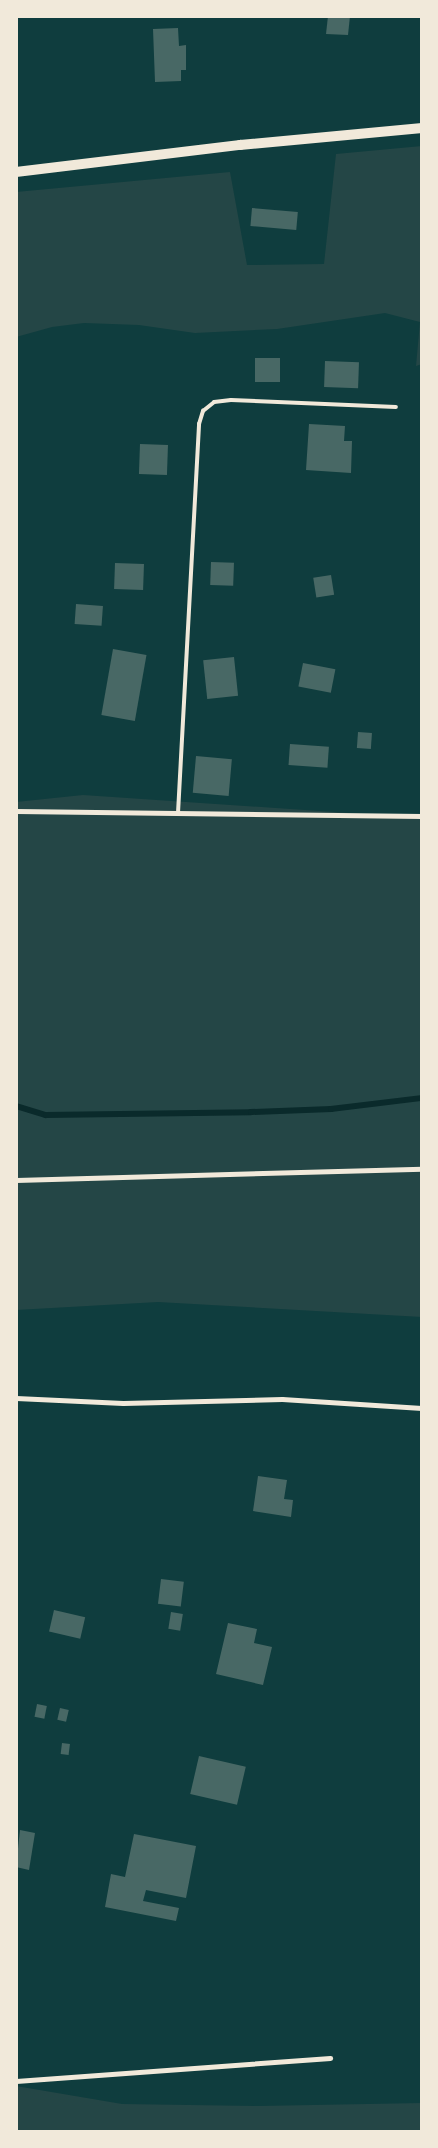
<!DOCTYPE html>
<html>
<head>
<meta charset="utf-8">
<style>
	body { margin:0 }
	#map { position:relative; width:438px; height:2148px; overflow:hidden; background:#0f3d3e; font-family:"Golos Text",sans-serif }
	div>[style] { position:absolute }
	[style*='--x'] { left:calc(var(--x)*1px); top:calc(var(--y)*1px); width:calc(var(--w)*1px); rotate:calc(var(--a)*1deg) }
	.green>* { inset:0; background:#244646 }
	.stream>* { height:5.5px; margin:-2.75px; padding:0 2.75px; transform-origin:2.75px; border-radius:2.75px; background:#0a2a2b }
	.building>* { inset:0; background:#486865; transform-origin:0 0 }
	.service>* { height:4px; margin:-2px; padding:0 2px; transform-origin:2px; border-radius:2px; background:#f1e9da }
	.minor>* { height:5px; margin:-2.5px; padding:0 2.5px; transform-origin:2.5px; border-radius:2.5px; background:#f1e9da }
	.secondary>* { height:10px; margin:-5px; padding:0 5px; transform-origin:5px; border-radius:5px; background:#f1e9da }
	span { translate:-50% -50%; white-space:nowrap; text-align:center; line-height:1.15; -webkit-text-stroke:5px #f1e9da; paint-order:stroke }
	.frame { position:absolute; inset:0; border:18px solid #f1e9da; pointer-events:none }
</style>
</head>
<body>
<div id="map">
	<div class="green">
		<i style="clip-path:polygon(422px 146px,422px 364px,416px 366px,420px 322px,385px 313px,277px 329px,195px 333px,139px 325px,84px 323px,52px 327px,16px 337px,16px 192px,230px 172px,247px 265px,324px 264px,336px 154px)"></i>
		<i style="clip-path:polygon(83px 795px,422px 818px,422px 1317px,158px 1302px,16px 1310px,16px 802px)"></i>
		<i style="clip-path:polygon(16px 2086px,122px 2104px,259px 2106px,422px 2103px,422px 2132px,16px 2132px)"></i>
	</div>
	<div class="stream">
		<i style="--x:16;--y:1106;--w:31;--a:17"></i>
		<i style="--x:46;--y:1115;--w:205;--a:-0.8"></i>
		<i style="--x:251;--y:1112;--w:80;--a:-2.1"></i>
		<i style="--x:331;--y:1109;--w:92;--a:-6.9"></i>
	</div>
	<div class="building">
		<i style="clip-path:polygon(328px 16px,350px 16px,348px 35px,326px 34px)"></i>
		<i style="clip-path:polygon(178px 28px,179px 46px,186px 45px,186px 70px,181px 70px,181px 81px,155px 82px,153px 29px)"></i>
		<i style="left:252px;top:208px;width:46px;height:18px;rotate:5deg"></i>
		<i style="left:280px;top:358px;width:24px;height:25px;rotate:90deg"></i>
		<i style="left:325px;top:361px;width:34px;height:26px;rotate:2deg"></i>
		<i style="clip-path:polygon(309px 424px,345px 426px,344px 441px,352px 441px,351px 473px,306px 470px)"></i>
		<i style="left:140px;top:444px;width:28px;height:30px;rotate:2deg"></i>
		<i style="left:211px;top:562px;width:23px;height:23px;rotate:2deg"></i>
		<i style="left:115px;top:563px;width:29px;height:26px;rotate:2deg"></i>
		<i style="left:331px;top:575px;width:20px;height:18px;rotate:81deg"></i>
		<i style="left:76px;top:604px;width:27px;height:20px;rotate:4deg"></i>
		<i style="left:113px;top:649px;width:34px;height:67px;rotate:10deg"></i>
		<i style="left:234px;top:657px;width:39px;height:31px;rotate:84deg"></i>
		<i style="left:303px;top:663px;width:33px;height:24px;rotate:11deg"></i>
		<i style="left:358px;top:732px;width:14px;height:16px;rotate:4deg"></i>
		<i style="left:290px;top:744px;width:39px;height:21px;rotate:4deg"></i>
		<i style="left:196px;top:756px;width:36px;height:37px;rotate:5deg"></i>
		<i style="clip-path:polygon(258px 1476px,287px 1480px,284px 1499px,293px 1500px,291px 1517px,253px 1511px)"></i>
		<i style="left:161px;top:1579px;width:23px;height:25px;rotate:7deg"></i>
		<i style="left:54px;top:1610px;width:32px;height:22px;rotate:13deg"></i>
		<i style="left:171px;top:1612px;width:12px;height:17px;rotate:9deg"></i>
		<i style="clip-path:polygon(228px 1623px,257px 1629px,254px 1643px,272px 1647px,263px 1685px,216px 1674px)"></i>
		<i style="left:37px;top:1704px;width:10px;height:13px;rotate:11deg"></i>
		<i style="left:60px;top:1708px;width:9px;height:12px;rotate:13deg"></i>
		<i style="left:62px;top:1743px;width:8px;height:11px;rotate:7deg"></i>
		<i style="left:199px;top:1756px;width:48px;height:39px;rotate:13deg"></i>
		<i style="clip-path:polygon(20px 1830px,35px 1833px,29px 1870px,16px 1867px)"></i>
		<i style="clip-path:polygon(134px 1834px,196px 1846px,186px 1898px,146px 1890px,143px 1901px,179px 1908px,176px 1921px,105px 1907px,111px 1874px,125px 1877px)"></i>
	</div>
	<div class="service">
		<i style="--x:178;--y:813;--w:390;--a:-86.9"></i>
		<i style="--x:199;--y:424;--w:14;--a:-73"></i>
		<i style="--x:203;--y:411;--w:14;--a:-39"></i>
		<i style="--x:214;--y:402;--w:17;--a:-7"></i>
		<i style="--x:231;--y:400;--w:165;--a:2.4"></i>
	</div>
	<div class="minor">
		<i style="--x:16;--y:811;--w:406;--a:0.7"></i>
		<i style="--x:16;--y:1180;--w:406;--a:-1.6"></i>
		<i style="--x:16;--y:1398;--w:107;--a:2.7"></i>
		<i style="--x:123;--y:1403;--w:159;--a:-1.4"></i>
		<i style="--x:282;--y:1399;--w:140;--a:3.7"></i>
		<i style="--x:16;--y:2081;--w:315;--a:-4.2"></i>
	</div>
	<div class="secondary">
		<i style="--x:16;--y:172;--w:226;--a:-6.9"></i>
		<i style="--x:240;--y:145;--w:183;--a:-5.3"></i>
	</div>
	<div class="frame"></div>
</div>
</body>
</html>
